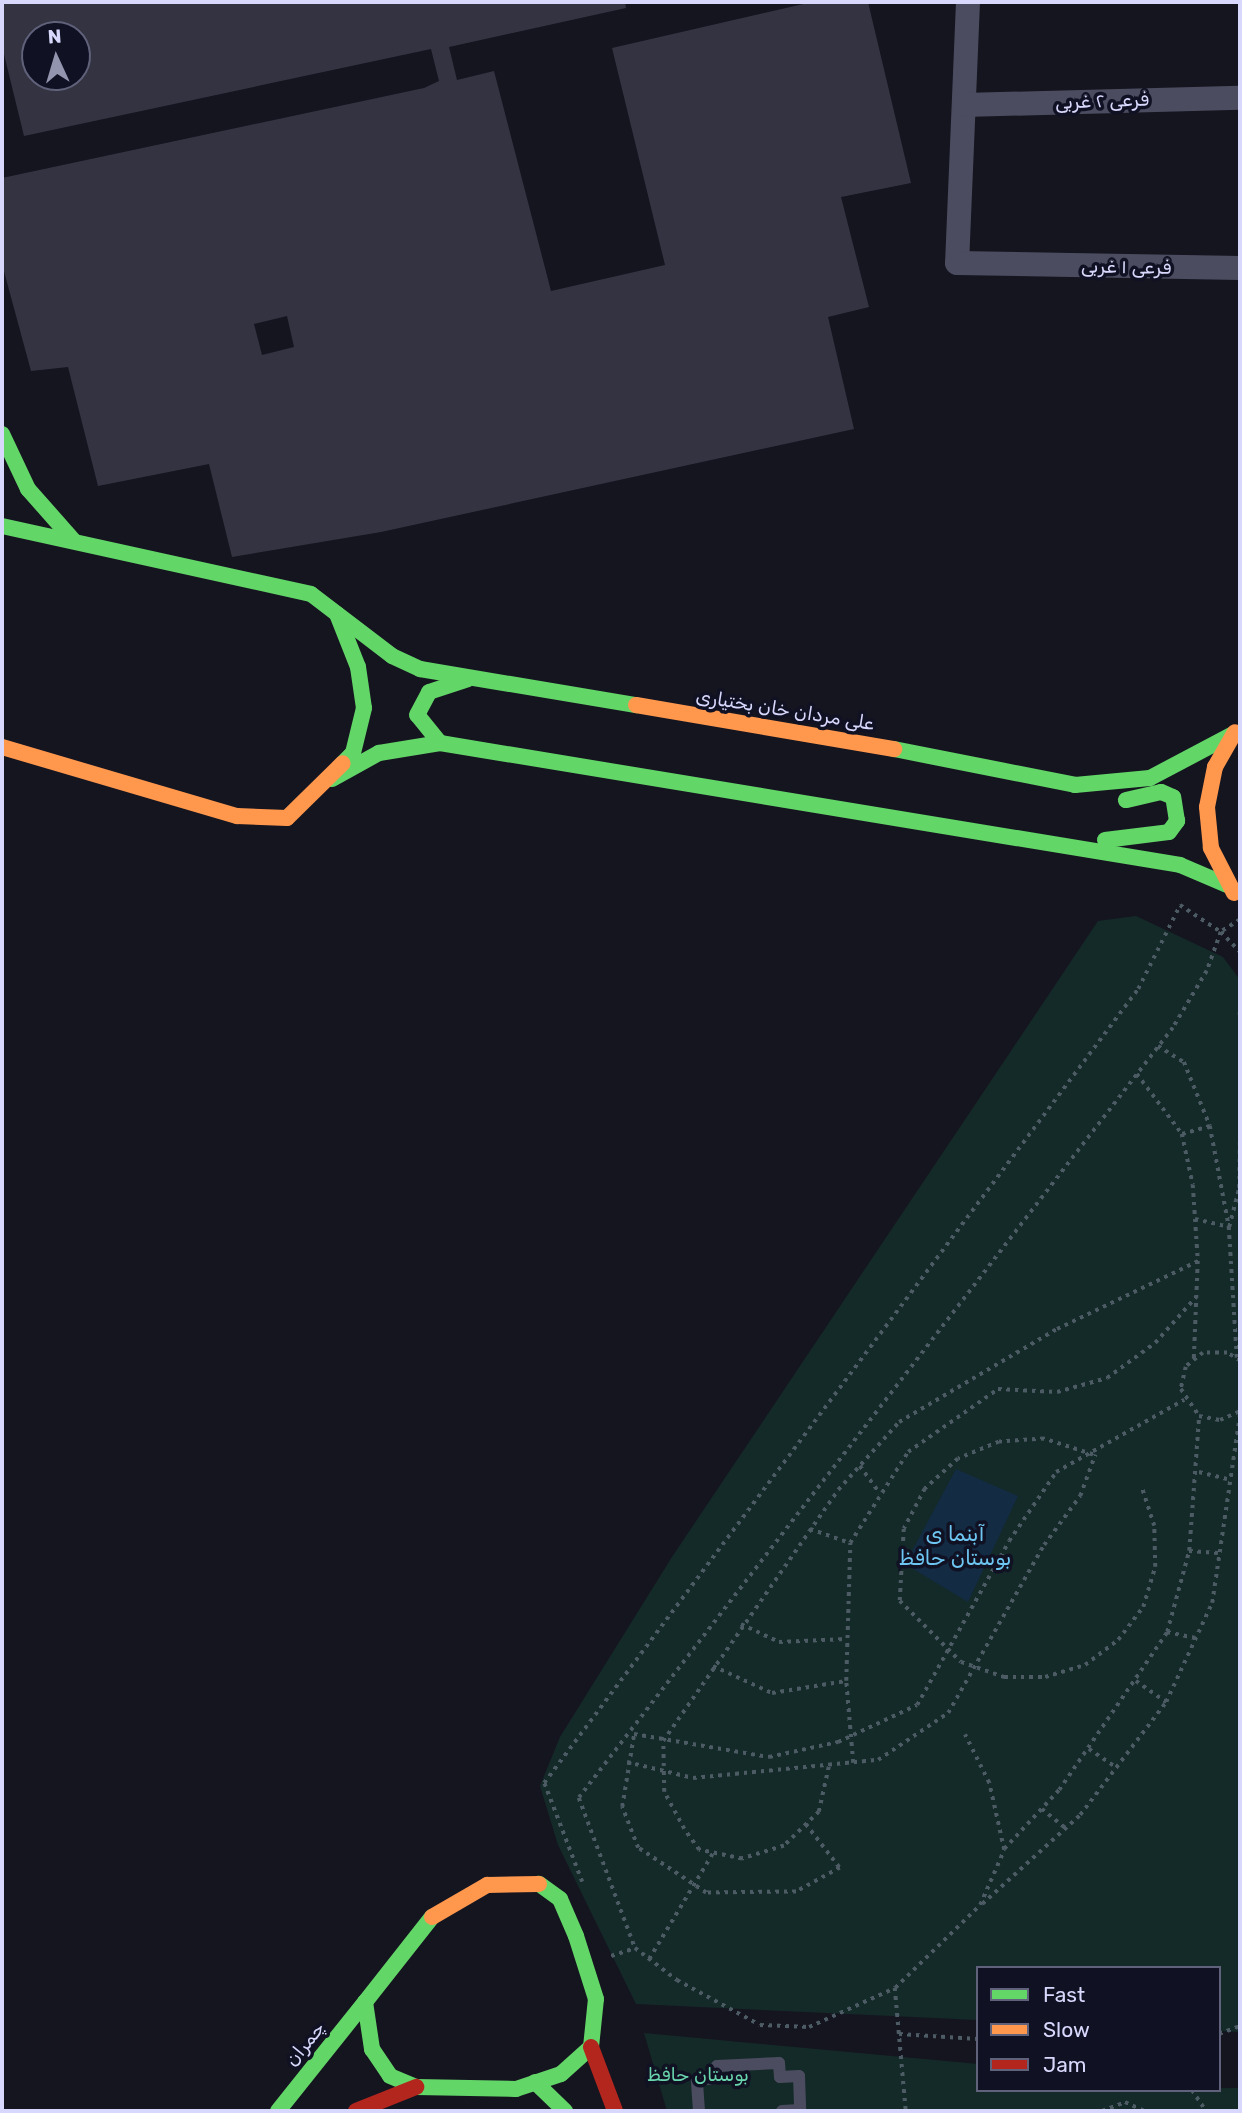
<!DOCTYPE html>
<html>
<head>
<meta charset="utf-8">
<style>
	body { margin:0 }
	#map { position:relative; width:1242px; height:2113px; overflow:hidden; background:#151520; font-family:Rubik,Cairo,sans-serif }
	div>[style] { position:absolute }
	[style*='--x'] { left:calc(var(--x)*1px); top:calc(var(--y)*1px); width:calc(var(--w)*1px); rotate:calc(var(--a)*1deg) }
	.green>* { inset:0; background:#142a28 }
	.water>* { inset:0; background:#132b43 }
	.building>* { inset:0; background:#333342 }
	.path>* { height:3.5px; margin-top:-1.75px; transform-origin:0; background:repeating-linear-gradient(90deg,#4c5b64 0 3.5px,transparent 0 8.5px) }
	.lane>* { height:12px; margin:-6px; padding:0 6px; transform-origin:6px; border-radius:6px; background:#4b4c5f }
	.street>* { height:24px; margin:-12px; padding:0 12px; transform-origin:12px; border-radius:12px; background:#4b4c5f }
	.fast>* { height:16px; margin:-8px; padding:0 8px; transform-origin:8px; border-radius:8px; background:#63d668 }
	.slow>* { height:16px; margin:-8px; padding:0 8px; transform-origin:8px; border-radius:8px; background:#ff974d }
	.jam>* { height:16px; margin:-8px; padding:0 8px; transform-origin:8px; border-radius:8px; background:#b3261e }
	span { translate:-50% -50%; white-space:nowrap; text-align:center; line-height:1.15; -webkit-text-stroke:7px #111124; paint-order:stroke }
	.street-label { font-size:19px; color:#d7d8fb }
	.park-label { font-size:19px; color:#69d5ac }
	.water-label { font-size:21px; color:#6ec7f2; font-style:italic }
	.frame { position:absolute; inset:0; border:4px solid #d7d8fb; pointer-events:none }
	.legend { position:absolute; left:976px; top:1966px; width:245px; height:126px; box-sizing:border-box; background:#111124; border:2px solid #60617a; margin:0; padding:9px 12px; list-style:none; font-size:21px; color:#d7d8fb }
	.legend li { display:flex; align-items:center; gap:14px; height:35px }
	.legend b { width:35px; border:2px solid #60617a }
	.north { position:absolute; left:21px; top:21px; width:70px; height:70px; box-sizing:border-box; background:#111124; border:2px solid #60617a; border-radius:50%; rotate:356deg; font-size:19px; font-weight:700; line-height:28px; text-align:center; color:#d7d8fb }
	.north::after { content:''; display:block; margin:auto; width:24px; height:32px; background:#9394ae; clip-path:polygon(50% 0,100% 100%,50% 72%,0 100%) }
</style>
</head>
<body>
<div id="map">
	<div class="green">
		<i style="clip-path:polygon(1136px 916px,1223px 957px,1240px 980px,1240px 2032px,1219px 2031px,1219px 1968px,978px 1968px,978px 2020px,636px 2004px,558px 1845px,540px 1786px,560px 1737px,672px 1557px,1098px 921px)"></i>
		<i style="clip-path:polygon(644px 2033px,978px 2064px,978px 2090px,1240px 2088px,1240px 2111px,667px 2111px)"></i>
	</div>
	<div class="water">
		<i style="clip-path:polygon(956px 1469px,1018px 1496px,968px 1602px,905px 1564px)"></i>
	</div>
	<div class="building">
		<i style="clip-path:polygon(evenodd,2px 2px,625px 2px,626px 8px,449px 47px,457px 80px,494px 71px,551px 291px,665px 265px,612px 48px,812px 2px,868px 2px,911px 183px,841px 197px,869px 307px,828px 317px,854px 429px,381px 532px,232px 557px,209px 464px,98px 486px,68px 367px,31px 371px,2px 264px,2px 178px,424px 88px,439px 81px,431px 49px,24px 136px,2px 46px,2px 2px,35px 35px,77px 35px,77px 77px,35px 77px,35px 35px,2px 2px,287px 316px,294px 347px,262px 355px,254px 324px,287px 316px)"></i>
	</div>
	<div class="path">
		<i style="--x:1240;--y:920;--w:22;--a:148"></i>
		<i style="--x:1221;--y:932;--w:28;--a:46"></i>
		<i style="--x:1240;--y:1012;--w:5;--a:90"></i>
		<i style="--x:1158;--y:1046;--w:31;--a:32"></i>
		<i style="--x:1184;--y:1062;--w:69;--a:67.9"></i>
		<i style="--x:1210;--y:1126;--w:103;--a:79.3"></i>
		<i style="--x:1229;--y:1227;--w:131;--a:86.5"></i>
		<i style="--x:1137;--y:1074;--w:75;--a:53.1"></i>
		<i style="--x:1182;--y:1134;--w:52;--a:77.8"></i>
		<i style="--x:1193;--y:1185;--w:76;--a:86.2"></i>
		<i style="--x:1198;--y:1261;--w:98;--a:92.3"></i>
		<i style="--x:1182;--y:1134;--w:29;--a:-16"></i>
		<i style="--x:1195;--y:1219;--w:35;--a:13"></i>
		<i style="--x:1229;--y:1227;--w:40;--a:-75.6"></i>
		<i style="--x:1239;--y:1188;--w:68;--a:-89.2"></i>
		<i style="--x:1240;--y:1361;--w:15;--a:-148"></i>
		<i style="--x:1227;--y:1353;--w:24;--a:180"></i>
		<i style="--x:1203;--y:1353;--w:22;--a:141"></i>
		<i style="--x:1186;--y:1367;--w:23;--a:103"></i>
		<i style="--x:1181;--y:1389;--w:32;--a:56"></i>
		<i style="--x:1199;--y:1416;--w:21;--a:11"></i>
		<i style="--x:1220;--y:1420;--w:22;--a:-24"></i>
		<i style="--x:1093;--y:1455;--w:52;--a:-161.9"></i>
		<i style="--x:1044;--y:1439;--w:45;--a:176.2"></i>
		<i style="--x:999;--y:1442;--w:44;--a:157.5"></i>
		<i style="--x:958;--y:1459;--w:45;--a:137.7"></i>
		<i style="--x:925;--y:1489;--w:45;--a:117.7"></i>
		<i style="--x:904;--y:1529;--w:72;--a:93.2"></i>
		<i style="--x:900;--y:1601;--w:86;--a:45"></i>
		<i style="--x:961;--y:1662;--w:46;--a:19.2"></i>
		<i style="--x:1004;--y:1677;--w:41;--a:0"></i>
		<i style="--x:1045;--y:1677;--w:42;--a:-16.7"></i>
		<i style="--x:1085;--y:1665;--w:41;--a:-37.1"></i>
		<i style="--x:1118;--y:1640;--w:41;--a:-52.9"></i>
		<i style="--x:1143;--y:1607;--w:42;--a:-73.3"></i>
		<i style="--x:1155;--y:1567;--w:41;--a:-91.4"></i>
		<i style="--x:1154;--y:1526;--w:42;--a:-108"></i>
		<i style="--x:860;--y:1466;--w:34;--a:54"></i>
		<i style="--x:1199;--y:1472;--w:29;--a:14"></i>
		<i style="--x:810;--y:1529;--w:42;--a:19.3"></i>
		<i style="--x:1189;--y:1551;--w:29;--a:4"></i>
		<i style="--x:741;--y:1624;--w:42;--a:25.3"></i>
		<i style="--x:779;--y:1642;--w:67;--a:-2.6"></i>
		<i style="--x:1167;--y:1632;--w:29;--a:12"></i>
		<i style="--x:713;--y:1666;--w:65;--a:24.6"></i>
		<i style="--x:772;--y:1693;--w:75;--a:-9.2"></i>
		<i style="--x:1136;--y:1681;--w:37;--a:35"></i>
		<i style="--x:1089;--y:1749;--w:32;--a:34"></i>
		<i style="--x:627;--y:1762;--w:68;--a:13.6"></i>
		<i style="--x:693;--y:1778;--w:186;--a:-5.6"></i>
		<i style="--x:878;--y:1760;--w:84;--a:-33.9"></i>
		<i style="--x:948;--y:1713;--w:193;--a:-60.3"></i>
		<i style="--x:1044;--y:1545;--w:61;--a:-53.7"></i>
		<i style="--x:1080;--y:1496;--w:44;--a:-69.9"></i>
		<i style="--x:853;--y:1763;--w:82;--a:-94.9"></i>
		<i style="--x:846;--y:1681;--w:138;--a:-88.3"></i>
		<i style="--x:850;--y:1543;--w:108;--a:-57.5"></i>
		<i style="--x:908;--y:1452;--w:110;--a:-35"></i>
		<i style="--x:998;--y:1389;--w:59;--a:2.9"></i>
		<i style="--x:1057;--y:1392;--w:52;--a:-15.6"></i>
		<i style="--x:1107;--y:1378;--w:59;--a:-36.1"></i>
		<i style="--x:1155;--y:1343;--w:62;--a:-48.3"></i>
		<i style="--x:829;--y:1767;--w:46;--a:102.5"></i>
		<i style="--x:819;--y:1812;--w:49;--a:135.8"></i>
		<i style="--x:784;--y:1846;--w:44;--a:162.8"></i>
		<i style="--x:742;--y:1859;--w:44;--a:-168.2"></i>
		<i style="--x:699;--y:1850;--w:26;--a:-126"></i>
		<i style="--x:684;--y:1829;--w:42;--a:-118.4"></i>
		<i style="--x:664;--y:1792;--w:51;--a:-91.1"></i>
		<i style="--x:663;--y:1741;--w:306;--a:-55.1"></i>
		<i style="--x:838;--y:1490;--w:91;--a:-48.1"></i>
		<i style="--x:899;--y:1422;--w:183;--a:-30.5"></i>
		<i style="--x:1057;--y:1329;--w:157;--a:-25.7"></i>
		<i style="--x:1042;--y:1809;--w:32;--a:39"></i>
		<i style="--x:806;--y:1824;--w:56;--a:52.3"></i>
		<i style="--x:840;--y:1868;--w:50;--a:151.4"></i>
		<i style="--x:796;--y:1892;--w:90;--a:179.4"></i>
		<i style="--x:706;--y:1893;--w:82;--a:-146.5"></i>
		<i style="--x:638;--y:1848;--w:44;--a:-111.3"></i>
		<i style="--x:622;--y:1807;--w:74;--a:-80.7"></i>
		<i style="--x:634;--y:1734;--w:137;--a:9.7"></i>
		<i style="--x:769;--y:1757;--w:71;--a:-12.3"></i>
		<i style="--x:838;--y:1742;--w:87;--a:-25.1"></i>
		<i style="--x:917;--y:1705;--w:188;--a:-60.7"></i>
		<i style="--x:1009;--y:1541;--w:83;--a:-55.7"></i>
		<i style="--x:1056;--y:1472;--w:147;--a:-29.4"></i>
		<i style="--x:1004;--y:1849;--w:81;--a:-47"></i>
		<i style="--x:1059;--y:1790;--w:191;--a:-55.6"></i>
		<i style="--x:1167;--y:1632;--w:84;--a:-74.8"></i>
		<i style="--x:1189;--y:1551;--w:135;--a:-85.8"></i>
		<i style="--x:582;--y:1882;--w:106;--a:-111"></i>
		<i style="--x:544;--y:1783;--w:992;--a:-53.2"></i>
		<i style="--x:1138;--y:989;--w:94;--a:-63.4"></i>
		<i style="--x:1180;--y:905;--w:49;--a:33.4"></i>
		<i style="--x:1221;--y:932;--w:41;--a:109.7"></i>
		<i style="--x:1207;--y:971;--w:66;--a:120.8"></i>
		<i style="--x:1173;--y:1028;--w:972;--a:127.65"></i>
		<i style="--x:579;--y:1798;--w:160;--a:69.5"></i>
		<i style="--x:982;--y:1904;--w:132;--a:-42.2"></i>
		<i style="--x:1080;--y:1815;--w:142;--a:-52.7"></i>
		<i style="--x:1166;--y:1702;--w:109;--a:-65.1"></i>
		<i style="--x:1212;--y:1603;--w:192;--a:-81.6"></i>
		<i style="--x:611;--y:1956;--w:25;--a:-18"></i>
		<i style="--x:635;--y:1948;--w:53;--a:37.3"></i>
		<i style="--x:677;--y:1980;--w:94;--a:28.5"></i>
		<i style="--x:760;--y:2025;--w:49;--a:2.3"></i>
		<i style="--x:809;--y:2027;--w:94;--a:-24.4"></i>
		<i style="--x:895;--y:1988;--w:119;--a:-44.3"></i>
		<i style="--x:980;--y:1905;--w:60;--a:-66.4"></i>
		<i style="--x:1004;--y:1850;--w:69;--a:-102.6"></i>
		<i style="--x:989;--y:1783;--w:54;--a:-116.6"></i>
		<i style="--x:649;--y:1959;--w:124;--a:-58.9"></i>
		<i style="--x:895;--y:1988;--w:123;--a:84.9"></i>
		<i style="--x:899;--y:2034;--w:79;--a:3.6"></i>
		<i style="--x:1219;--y:2034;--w:22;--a:-21"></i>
		<i style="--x:1192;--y:2090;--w:25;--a:56"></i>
		<i style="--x:1102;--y:2111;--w:25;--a:-21"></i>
		<i style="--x:1125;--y:2102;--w:21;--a:25"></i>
	</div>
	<div class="lane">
		<i style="--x:699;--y:2111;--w:31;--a:-94"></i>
		<i style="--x:697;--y:2080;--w:19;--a:-6"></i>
		<i style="--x:716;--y:2078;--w:12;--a:-85"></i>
		<i style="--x:717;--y:2066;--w:62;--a:-2.8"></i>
		<i style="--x:779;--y:2063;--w:14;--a:86"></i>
		<i style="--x:780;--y:2077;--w:19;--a:-3"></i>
		<i style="--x:799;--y:2076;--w:34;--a:88"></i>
		<i style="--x:800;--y:2110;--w:18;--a:177"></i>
	</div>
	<div class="street">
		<i style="--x:968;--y:2;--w:261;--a:92.4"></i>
		<i style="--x:957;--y:263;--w:283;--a:1"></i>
		<i style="--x:964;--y:105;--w:276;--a:-1.5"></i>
	</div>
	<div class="fast">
		<i style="--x:2;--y:434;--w:61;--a:64.7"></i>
		<i style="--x:28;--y:489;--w:69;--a:48.5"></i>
		<i style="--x:2;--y:526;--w:316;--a:12.4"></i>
		<i style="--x:311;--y:594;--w:102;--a:37.4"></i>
		<i style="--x:392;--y:656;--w:31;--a:25"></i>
		<i style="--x:420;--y:669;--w:219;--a:9.5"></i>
		<i style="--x:337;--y:614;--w:57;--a:68.4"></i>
		<i style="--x:358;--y:667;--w:41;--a:81.7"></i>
		<i style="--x:364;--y:708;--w:46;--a:103.7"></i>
		<i style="--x:353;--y:753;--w:14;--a:135"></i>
		<i style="--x:440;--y:743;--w:36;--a:-129"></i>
		<i style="--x:417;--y:715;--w:26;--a:-62"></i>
		<i style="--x:429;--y:692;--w:41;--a:-18.4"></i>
		<i style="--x:894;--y:749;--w:185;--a:11.2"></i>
		<i style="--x:1075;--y:785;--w:75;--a:-5.3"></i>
		<i style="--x:1150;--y:778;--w:94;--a:-27.9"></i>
		<i style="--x:332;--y:779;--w:54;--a:-29"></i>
		<i style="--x:379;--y:753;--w:62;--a:-9.3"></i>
		<i style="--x:440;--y:743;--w:750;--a:9.36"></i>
		<i style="--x:1180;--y:865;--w:51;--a:23.1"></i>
		<i style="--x:1105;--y:840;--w:64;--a:-7.1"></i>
		<i style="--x:1169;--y:832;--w:14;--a:-54"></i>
		<i style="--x:1177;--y:821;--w:24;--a:-99"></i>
		<i style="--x:1173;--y:797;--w:13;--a:-157"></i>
		<i style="--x:1161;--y:792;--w:36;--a:167"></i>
		<i style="--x:432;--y:1917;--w:108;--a:128.2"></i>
		<i style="--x:365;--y:2002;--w:48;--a:81.5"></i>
		<i style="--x:372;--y:2049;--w:32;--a:56"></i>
		<i style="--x:390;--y:2076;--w:28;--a:23"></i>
		<i style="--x:416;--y:2087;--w:100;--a:1.1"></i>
		<i style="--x:516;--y:2089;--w:47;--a:-18.4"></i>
		<i style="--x:561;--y:2074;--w:40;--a:-42"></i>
		<i style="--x:591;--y:2047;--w:48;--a:-84.1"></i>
		<i style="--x:596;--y:1999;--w:66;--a:-107.6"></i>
		<i style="--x:576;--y:1936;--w:40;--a:-113.4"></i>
		<i style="--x:560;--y:1899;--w:26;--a:-144"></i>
		<i style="--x:535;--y:2082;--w:42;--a:44"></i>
		<i style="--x:278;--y:2111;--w:139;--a:-51.4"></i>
	</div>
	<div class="slow">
		<i style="--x:636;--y:705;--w:262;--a:9.7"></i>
		<i style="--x:2;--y:747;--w:245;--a:16.4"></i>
		<i style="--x:237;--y:816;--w:50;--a:2.3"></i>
		<i style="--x:287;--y:818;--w:78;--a:-44.5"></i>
		<i style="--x:1234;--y:893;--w:51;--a:-117.1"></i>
		<i style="--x:1211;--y:848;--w:41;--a:-95.6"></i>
		<i style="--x:1207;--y:807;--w:41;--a:-78.7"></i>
		<i style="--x:1215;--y:767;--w:40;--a:-60.3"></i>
		<i style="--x:432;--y:1917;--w:64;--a:-30.2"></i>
		<i style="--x:487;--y:1885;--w:52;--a:-1.1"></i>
	</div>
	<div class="jam">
		<i style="--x:591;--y:2047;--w:68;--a:69.4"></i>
		<i style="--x:356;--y:2111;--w:65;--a:-21.8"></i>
	</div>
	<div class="street-label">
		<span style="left:1102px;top:101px;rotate:-2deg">فرعی ۲ غربی</span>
		<span style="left:1126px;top:267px;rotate:1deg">فرعی ۱ غربی</span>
		<span style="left:785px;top:710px;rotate:9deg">علی مردان خان بختیاری</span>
		<span style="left:305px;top:2044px;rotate:-51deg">چمران</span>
	</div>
	<div class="park-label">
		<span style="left:698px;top:2075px">بوستان حافظ</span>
	</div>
	<div class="water-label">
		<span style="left:955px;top:1546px">آبنما ی<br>بوستان حافظ</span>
	</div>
	<div class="frame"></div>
	<ul class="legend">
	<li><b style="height:9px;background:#63d668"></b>Fast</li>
	<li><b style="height:9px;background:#ff974d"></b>Slow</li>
	<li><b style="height:9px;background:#b3261e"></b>Jam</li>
	</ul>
	<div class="north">N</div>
</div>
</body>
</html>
